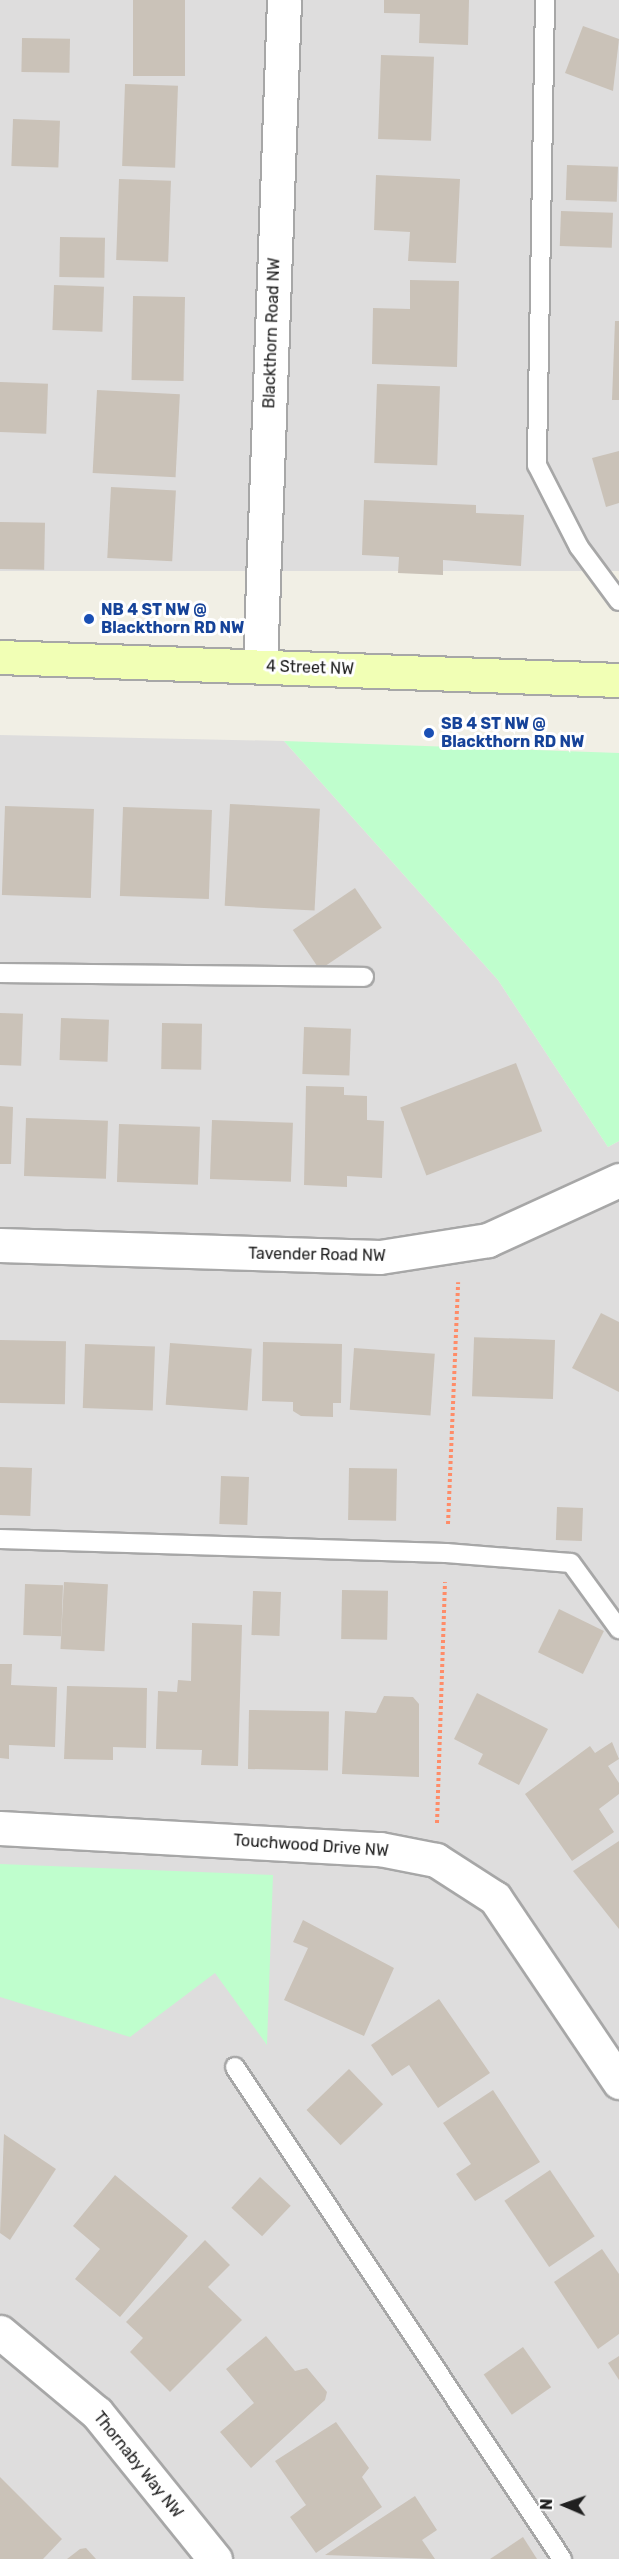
<!DOCTYPE html>
<html>
<head>
<meta charset="utf-8">
<style>
	body { margin:0 }
	#map { position:relative; width:619px; height:2559px; overflow:hidden; background:#f1efe5; font-family:Rubik,sans-serif }
	div>[style] { position:absolute }
	[style*='--x'] { left:calc(var(--x)*1px); top:calc(var(--y)*1px); width:calc(var(--w)*1px); rotate:calc(var(--a)*1deg) }
	.residential>* { inset:0; background:#dedddd; transform-origin:0 0 }
	.park>* { inset:0; background:#bffecd }
	.building>* { inset:0; background:#cac2b8; transform-origin:0 0 }
	.path>* { height:4px; margin-top:-2px; transform-origin:0; background:repeating-linear-gradient(90deg,#ff8c68 0 3px,transparent 0 6px) }
	.roads { filter:drop-shadow(2px 0 #a7a7a7) drop-shadow(-2px 0 #a7a7a7) drop-shadow(0 2px #a7a7a7) drop-shadow(0 -2px #a7a7a7) }
	.service>* { height:18px; margin:-9px; padding:0 9px; transform-origin:9px; border-radius:9px; background:#fff }
	.minor>* { height:33px; margin:-16.5px; padding:0 16.5px; transform-origin:16.5px; border-radius:16.5px; background:#fff }
	.secondary>* { height:33px; margin:-16.5px; padding:0 16.5px; transform-origin:16.5px; border-radius:16.5px; background:#f1ffb5 }
	.dots>* { width:16px; height:16px; translate:-50% -50%; box-sizing:border-box; border:3px solid #fff; border-radius:50% }
	span { translate:-50% -50%; white-space:nowrap; text-align:center; line-height:1.15; -webkit-text-stroke:6px #fff; paint-order:stroke }
	.street-label { font-size:16px; color:#202020 }
	.transit-label { font-size:16px; color:#164399; font-weight:700 }
	.left { translate:0 -50%; text-align:left }
	.north { position:absolute; left:535px; top:2475px; width:60px; height:60px; -webkit-text-stroke:4px #fff; paint-order:stroke; rotate:272deg; font-size:16px; font-weight:700; line-height:24px; text-align:center; color:#202020 }
	.north::after { content:''; display:block; margin:auto; width:21px; height:27px; background:#202020; clip-path:polygon(50% 0,100% 100%,50% 72%,0 100%) }
</style>
</head>
<body>
<div id="map">
	<div class="residential">
		<i style="left:0;top:0;width:619px;height:571px"></i>
		<i style="clip-path:polygon(0 735px,284px 741px,498px 980px,608px 1147px,619px 1141px,619px 2559px,0 2559px)"></i>
	</div>
	<div class="park">
		<i style="clip-path:polygon(284px 741px,619px 753px,619px 1141px,608px 1147px,498px 980px)"></i>
		<i style="clip-path:polygon(0 1864px,273px 1875px,267px 2045px,215px 1973px,130px 2037px,0 1997px)"></i>
	</div>
	<div class="building">
		<i style="left:133px;top:0;width:52px;height:76px"></i>
		<i style="clip-path:polygon(384px 0,469px 0,468px 45px,419px 43px,420px 14px,384px 13px)"></i>
		<i style="clip-path:polygon(583px 26px,619px 39px,613px 91px,565px 73px)"></i>
		<i style="left:22px;top:38px;width:48px;height:34px;rotate:1deg"></i>
		<i style="left:381px;top:55px;width:53px;height:84px;rotate:2deg"></i>
		<i style="left:125px;top:84px;width:53px;height:82px;rotate:2deg"></i>
		<i style="left:13px;top:119px;width:47px;height:47px;rotate:2deg"></i>
		<i style="left:567px;top:165px;width:51px;height:35px;rotate:2deg"></i>
		<i style="clip-path:polygon(376px 175px,460px 179px,456px 263px,408px 261px,410px 232px,374px 230px)"></i>
		<i style="left:119px;top:179px;width:52px;height:81px;rotate:2deg"></i>
		<i style="left:561px;top:211px;width:52px;height:35px;rotate:2deg"></i>
		<i style="left:60px;top:237px;width:45px;height:40px;rotate:1deg"></i>
		<i style="clip-path:polygon(410px 280px,459px 281px,457px 367px,372px 364px,373px 308px,410px 309px)"></i>
		<i style="left:54px;top:285px;width:50px;height:45px;rotate:2deg"></i>
		<i style="left:133px;top:296px;width:52px;height:84px;rotate:1deg"></i>
		<i style="clip-path:polygon(615px 321px,619px 321px,619px 400px,612px 400px)"></i>
		<i style="left:0;top:382px;width:48px;height:50px;rotate:2deg"></i>
		<i style="left:377px;top:384px;width:63px;height:79px;rotate:2deg"></i>
		<i style="left:97px;top:390px;width:83px;height:83px;rotate:3deg"></i>
		<i style="clip-path:polygon(619px 451px,619px 503px,606px 507px,592px 458px)"></i>
		<i style="left:111px;top:487px;width:65px;height:71px;rotate:3deg"></i>
		<i style="clip-path:polygon(364px 500px,476px 505px,476px 513px,524px 515px,521px 566px,443px 560px,443px 575px,398px 573px,399px 557px,362px 555px)"></i>
		<i style="left:0;top:522px;width:45px;height:47px;rotate:1deg"></i>
		<i style="left:230px;top:804px;width:90px;height:102px;rotate:3deg"></i>
		<i style="left:5px;top:806px;width:89px;height:89px;rotate:2deg"></i>
		<i style="left:123px;top:807px;width:89px;height:89px;rotate:2deg"></i>
		<i style="left:355px;top:888px;width:48px;height:75px;rotate:56deg"></i>
		<i style="left:0;top:1013px;width:23px;height:52px;rotate:2deg"></i>
		<i style="left:61px;top:1018px;width:48px;height:42px;rotate:2deg"></i>
		<i style="left:162px;top:1023px;width:40px;height:46px;rotate:1deg"></i>
		<i style="left:304px;top:1027px;width:47px;height:47px;rotate:2deg"></i>
		<i style="left:516px;top:1063px;width:73px;height:124px;rotate:69deg"></i>
		<i style="clip-path:polygon(306px 1086px,344px 1087px,344px 1095px,367px 1096px,367px 1120px,384px 1121px,382px 1178px,347px 1176px,347px 1187px,304px 1185px)"></i>
		<i style="clip-path:polygon(0 1106px,13px 1107px,11px 1164px,0 1164px)"></i>
		<i style="left:26px;top:1118px;width:82px;height:58px;rotate:2deg"></i>
		<i style="left:212px;top:1120px;width:81px;height:59px;rotate:2deg"></i>
		<i style="left:119px;top:1124px;width:81px;height:58px;rotate:2deg"></i>
		<i style="clip-path:polygon(601px 1313px,619px 1322px,619px 1392px,572px 1368px)"></i>
		<i style="left:0;top:1340px;width:66px;height:63px;rotate:1deg"></i>
		<i style="left:555px;top:1340px;width:59px;height:81px;rotate:92deg"></i>
		<i style="clip-path:polygon(263px 1342px,342px 1344px,341px 1403px,333px 1403px,333px 1417px,301px 1416px,293px 1411px,293px 1402px,262px 1401px)"></i>
		<i style="left:170px;top:1343px;width:82px;height:62px;rotate:4deg"></i>
		<i style="left:85px;top:1344px;width:70px;height:64px;rotate:2deg"></i>
		<i style="left:354px;top:1348px;width:81px;height:62px;rotate:4deg"></i>
		<i style="left:0;top:1467px;width:32px;height:48px;rotate:2deg"></i>
		<i style="left:349px;top:1468px;width:48px;height:52px;rotate:1deg"></i>
		<i style="left:221px;top:1476px;width:28px;height:48px;rotate:2deg"></i>
		<i style="left:557px;top:1507px;width:26px;height:33px;rotate:2deg"></i>
		<i style="left:64px;top:1582px;width:44px;height:67px;rotate:3deg"></i>
		<i style="left:25px;top:1584px;width:38px;height:51px;rotate:2deg"></i>
		<i style="left:342px;top:1590px;width:46px;height:49px;rotate:1deg"></i>
		<i style="left:253px;top:1591px;width:28px;height:44px;rotate:2deg"></i>
		<i style="left:559px;top:1609px;width:50px;height:48px;rotate:26deg"></i>
		<i style="clip-path:polygon(192px 1623px,242px 1625px,238px 1766px,201px 1765px,202px 1750px,156px 1749px,158px 1691px,177px 1692px,178px 1680px,191px 1681px)"></i>
		<i style="clip-path:polygon(0 1664px,12px 1664px,11px 1685px,57px 1687px,55px 1747px,9px 1745px,9px 1759px,0 1758px)"></i>
		<i style="clip-path:polygon(67px 1686px,147px 1688px,146px 1748px,113px 1747px,113px 1760px,64px 1759px)"></i>
		<i style="clip-path:polygon(477px 1693px,548px 1729px,519px 1785px,478px 1764px,483px 1754px,454px 1739px)"></i>
		<i style="clip-path:polygon(384px 1696px,413px 1697px,419px 1704px,419px 1777px,342px 1774px,345px 1711px,376px 1713px)"></i>
		<i style="left:249px;top:1710px;width:80px;height:59px;rotate:1deg"></i>
		<i style="clip-path:polygon(612px 1742px,619px 1759px,608px 1766px,619px 1783px,619px 1794px,599px 1809px,614px 1832px,572px 1861px,525px 1794px,590px 1746px,595px 1753px)"></i>
		<i style="clip-path:polygon(619px 1841px,619px 1929px,573px 1871px)"></i>
		<i style="clip-path:polygon(303px 1920px,394px 1968px,364px 2036px,284px 2000px,308px 1948px,293px 1942px)"></i>
		<i style="clip-path:polygon(439px 1999px,490px 2073px,438px 2108px,409px 2065px,392px 2076px,371px 2045px)"></i>
		<i style="left:349px;top:2069px;width:49px;height:59px;rotate:46deg"></i>
		<i style="clip-path:polygon(493px 2090px,540px 2162px,475px 2201px,456px 2174px,471px 2164px,443px 2123px)"></i>
		<i style="clip-path:polygon(4px 2134px,56px 2169px,10px 2240px,0 2233px)"></i>
		<i style="left:550px;top:2170px;width:80px;height:55px;rotate:56deg"></i>
		<i style="clip-path:polygon(115px 2175px,188px 2236px,120px 2317px,75px 2279px,100px 2249px,73px 2226px)"></i>
		<i style="left:260px;top:2177px;width:42px;height:42px;rotate:43deg"></i>
		<i style="clip-path:polygon(205px 2240px,230px 2265px,208px 2287px,242px 2320px,170px 2392px,130px 2352px,143px 2338px,126px 2322px)"></i>
		<i style="clip-path:polygon(602px 2249px,619px 2274px,619px 2334px,598px 2349px,554px 2282px)"></i>
		<i style="clip-path:polygon(266px 2336px,295px 2371px,307px 2368px,327px 2392px,325px 2400px,251px 2468px,220px 2432px,254px 2403px,226px 2369px)"></i>
		<i style="left:523px;top:2347px;width:49px;height:48px;rotate:55deg"></i>
		<i style="clip-path:polygon(619px 2356px,619px 2380px,608px 2363px)"></i>
		<i style="clip-path:polygon(336px 2422px,369px 2468px,362px 2477px,382px 2507px,316px 2553px,290px 2517px,306px 2505px,275px 2461px)"></i>
		<i style="clip-path:polygon(0 2477px,62px 2539px,43px 2559px,0 2559px)"></i>
		<i style="clip-path:polygon(415px 2496px,437px 2530px,422px 2540px,435px 2559px,325px 2555px)"></i>
		<i style="clip-path:polygon(523px 2537px,537px 2559px,490px 2559px)"></i>
		<i style="clip-path:polygon(86px 2548px,96px 2559px,67px 2559px,80px 2549px)"></i>
	</div>
	<div class="path">
		<i style="--x:448;--y:1524;--w:242;--a:-87.6"></i>
		<i style="--x:437;--y:1823;--w:241;--a:-88.1"></i>
	</div>
	<div class="roads">
		<div class="service">
			<i style="--x:545;--y:0;--w:465;--a:91"></i>
			<i style="--x:537;--y:465;--w:92;--a:62.9"></i>
			<i style="--x:579;--y:547;--w:67;--a:53.5"></i>
			<i style="--x:0;--y:973;--w:364;--a:0.6"></i>
			<i style="--x:0;--y:1539;--w:446;--a:1.8"></i>
			<i style="--x:446;--y:1553;--w:125;--a:4.6"></i>
			<i style="--x:571;--y:1563;--w:82;--a:54"></i>
			<i style="--x:235;--y:2067;--w:591;--a:56.39"></i>
		</div>
		<div class="minor">
			<i style="--x:260;--y:665;--w:665;--a:-87.93"></i>
			<i style="--x:0;--y:1245;--w:380;--a:1.8"></i>
			<i style="--x:380;--y:1257;--w:109;--a:-8.9"></i>
			<i style="--x:488;--y:1240;--w:144;--a:-24.6"></i>
			<i style="--x:0;--y:1828;--w:381;--a:3.2"></i>
			<i style="--x:380;--y:1849;--w:57;--a:11.1"></i>
			<i style="--x:436;--y:1860;--w:70;--a:32.8"></i>
			<i style="--x:495;--y:1898;--w:222;--a:56"></i>
			<i style="--x:0;--y:2332;--w:126;--a:39.9"></i>
			<i style="--x:97;--y:2413;--w:188;--a:51.1"></i>
		</div>
		<div class="secondary">
			<i style="--x:0;--y:657;--w:619;--a:2.13"></i>
		</div>
	</div>
	<div class="dots">
		<i style="left:89px;top:619px;background:#1a4fb4"></i>
		<i style="left:429px;top:733px;background:#1a4fb4"></i>
	</div>
	<div class="street-label">
		<span style="left:272px;top:333px;rotate:-88deg">Blackthorn Road NW</span>
		<span style="left:310px;top:668px;rotate:2deg">4 Street NW</span>
		<span style="left:317px;top:1255px;rotate:1deg">Tavender Road NW</span>
		<span style="left:311px;top:1846px;rotate:4deg">Touchwood Drive NW</span>
		<span style="left:138px;top:2465px;rotate:51deg">Thornaby Way NW</span>
	</div>
	<div class="transit-label">
		<span class="left" style="left:101px;top:619px">NB 4 ST NW @<br>Blackthorn RD NW</span>
		<span class="left" style="left:441px;top:733px">SB 4 ST NW @<br>Blackthorn RD NW</span>
	</div>
	<div class="north">N</div>
</div>
</body>
</html>
